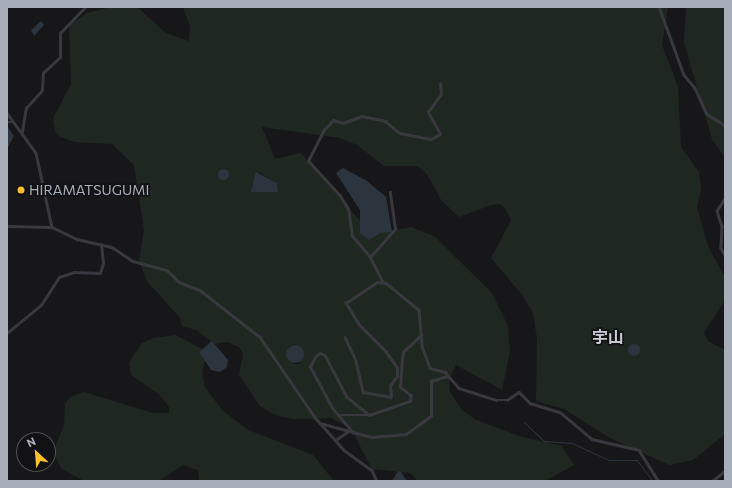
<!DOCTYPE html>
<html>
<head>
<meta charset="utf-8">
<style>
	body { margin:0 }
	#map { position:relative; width:732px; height:488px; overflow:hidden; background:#171719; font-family:Commissioner,"Noto Sans JP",sans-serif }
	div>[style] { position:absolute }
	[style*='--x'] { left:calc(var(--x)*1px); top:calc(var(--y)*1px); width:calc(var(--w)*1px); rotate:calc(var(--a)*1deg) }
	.green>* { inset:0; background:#1e2820 }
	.water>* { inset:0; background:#2c353e }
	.round { border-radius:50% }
	.stream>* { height:1px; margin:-0.5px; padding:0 0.5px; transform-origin:0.5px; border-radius:0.5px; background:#2c353e }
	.street>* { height:2.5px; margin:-1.25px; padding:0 1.25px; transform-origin:1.25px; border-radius:1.25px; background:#38383e }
	.dots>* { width:11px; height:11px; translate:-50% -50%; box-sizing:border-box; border:2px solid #121214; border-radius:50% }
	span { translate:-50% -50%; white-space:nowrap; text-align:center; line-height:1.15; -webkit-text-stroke:3.5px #121214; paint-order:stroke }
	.poi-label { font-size:14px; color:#a8adba }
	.left { translate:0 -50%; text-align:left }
	.quarter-label { font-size:16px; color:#c9ccd6; font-weight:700 }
	.frame { position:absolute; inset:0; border:8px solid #a8adba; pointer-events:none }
	.north { position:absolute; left:16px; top:432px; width:40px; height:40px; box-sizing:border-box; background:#121214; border:1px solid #4e5056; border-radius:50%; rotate:334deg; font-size:11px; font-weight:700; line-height:16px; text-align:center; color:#a8adba }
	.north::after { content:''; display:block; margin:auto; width:14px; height:18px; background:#febf2a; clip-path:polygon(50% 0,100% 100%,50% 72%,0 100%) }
</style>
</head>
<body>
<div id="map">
	<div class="green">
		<i style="clip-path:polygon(evenodd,111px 7px,137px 7px,166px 33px,189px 41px,190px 27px,183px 7px,668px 7px,662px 45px,678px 87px,681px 147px,699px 172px,701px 189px,697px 207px,708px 246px,725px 277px,725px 300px,704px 333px,709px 342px,725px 350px,725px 434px,693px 460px,669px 465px,610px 438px,564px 409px,536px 401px,537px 339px,533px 313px,523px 296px,491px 258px,511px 220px,505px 208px,500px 204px,491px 205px,459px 217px,441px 200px,427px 174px,418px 166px,384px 166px,357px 145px,340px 138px,262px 127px,275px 159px,301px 153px,367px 229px,380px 233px,411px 227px,434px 236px,492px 293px,508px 326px,510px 351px,502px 390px,456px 365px,449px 379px,450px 392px,462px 410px,476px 420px,522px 437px,562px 446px,574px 465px,545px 481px,418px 481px,410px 473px,372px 469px,351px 429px,332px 418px,293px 419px,275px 415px,260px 406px,239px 375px,243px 354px,239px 347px,227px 342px,215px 344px,196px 330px,182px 326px,180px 318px,147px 281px,139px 261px,144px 230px,134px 165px,112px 144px,75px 142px,60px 137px,55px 131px,53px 118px,71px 84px,69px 25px,87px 13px,111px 7px,259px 172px,277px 183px,251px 192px,259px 172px,111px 7px,295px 344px,300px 364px,293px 364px,288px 348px,295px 344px)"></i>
		<i style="clip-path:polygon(686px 7px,725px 7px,725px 158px,712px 139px,684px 43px)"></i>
		<i style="clip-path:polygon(176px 335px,207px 352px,202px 373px,205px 387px,222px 410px,248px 430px,313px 455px,334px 481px,199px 481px,198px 470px,183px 465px,159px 481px,84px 481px,61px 468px,53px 452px,64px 425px,65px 404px,70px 397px,84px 392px,153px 413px,169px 413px,169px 407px,159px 394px,131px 375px,129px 363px,141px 344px,153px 338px)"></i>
	</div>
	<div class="water">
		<i style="clip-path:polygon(41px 21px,44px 25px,34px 36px,31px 30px)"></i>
		<i style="clip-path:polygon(7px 126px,14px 136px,7px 149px)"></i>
		<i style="clip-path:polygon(343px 168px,367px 181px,386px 197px,392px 232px,380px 233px,369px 240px,360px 233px,360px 210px,336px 173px)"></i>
		<i class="round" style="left:217.5px;top:168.5px;width:11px;height:11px"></i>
		<i style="clip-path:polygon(256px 172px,277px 183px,278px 192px,251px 192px)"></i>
		<i style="clip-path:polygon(212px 341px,228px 360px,227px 367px,220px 372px,211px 370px,199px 352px)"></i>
		<i class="round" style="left:628px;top:344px;width:12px;height:12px"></i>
		<i class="round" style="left:286px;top:345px;width:18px;height:18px"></i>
		<i style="clip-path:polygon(398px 471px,401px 472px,407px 481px,392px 481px)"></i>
	</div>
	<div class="stream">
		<i style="--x:524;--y:422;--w:28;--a:44"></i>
		<i style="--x:544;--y:441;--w:28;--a:4"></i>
		<i style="--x:572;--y:443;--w:40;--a:25"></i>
		<i style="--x:608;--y:460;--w:29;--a:0"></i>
		<i style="--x:637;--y:460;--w:26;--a:54"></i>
		<i style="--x:724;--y:481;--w:1;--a:-45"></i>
	</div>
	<div class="street">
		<i style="--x:659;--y:7;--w:72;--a:69.8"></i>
		<i style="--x:684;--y:75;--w:17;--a:50"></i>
		<i style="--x:695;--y:88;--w:27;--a:66"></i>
		<i style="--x:706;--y:113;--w:23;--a:34"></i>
		<i style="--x:7;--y:113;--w:49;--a:54.1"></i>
		<i style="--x:36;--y:153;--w:76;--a:77.8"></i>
		<i style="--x:7;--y:122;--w:6;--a:0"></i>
		<i style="--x:22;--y:132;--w:24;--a:-81"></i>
		<i style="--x:26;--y:108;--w:24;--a:-48"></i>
		<i style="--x:42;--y:90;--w:17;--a:-87"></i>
		<i style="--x:43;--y:73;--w:23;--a:-43"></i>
		<i style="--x:60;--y:57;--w:24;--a:-90"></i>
		<i style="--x:60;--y:33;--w:36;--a:-46"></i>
		<i style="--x:725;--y:199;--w:14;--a:124"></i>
		<i style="--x:717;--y:211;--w:16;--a:72"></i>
		<i style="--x:722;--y:226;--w:22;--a:93"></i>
		<i style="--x:721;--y:248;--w:8;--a:60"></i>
		<i style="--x:7;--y:226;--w:45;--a:1.3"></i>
		<i style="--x:52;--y:227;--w:28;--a:26"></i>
		<i style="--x:77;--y:239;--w:36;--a:13"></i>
		<i style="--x:112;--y:247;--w:25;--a:34"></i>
		<i style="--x:133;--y:261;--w:35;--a:15"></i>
		<i style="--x:167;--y:270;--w:17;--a:45"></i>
		<i style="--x:179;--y:282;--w:22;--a:21"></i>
		<i style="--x:200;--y:290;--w:76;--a:38.1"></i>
		<i style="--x:260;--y:337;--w:96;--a:55.6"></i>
		<i style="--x:314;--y:416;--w:45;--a:48.6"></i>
		<i style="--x:344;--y:450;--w:34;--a:36"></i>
		<i style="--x:372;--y:470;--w:12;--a:66"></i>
		<i style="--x:370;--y:257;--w:38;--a:-48"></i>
		<i style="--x:395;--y:229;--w:37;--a:-98"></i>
		<i style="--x:382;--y:281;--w:27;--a:-117"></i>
		<i style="--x:370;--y:257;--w:28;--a:-131"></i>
		<i style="--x:352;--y:236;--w:27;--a:-98"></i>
		<i style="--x:348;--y:209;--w:15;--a:-122"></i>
		<i style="--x:340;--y:196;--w:47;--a:-132.4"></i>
		<i style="--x:308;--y:161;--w:34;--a:-63"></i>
		<i style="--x:323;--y:131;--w:15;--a:-48"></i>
		<i style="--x:333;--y:120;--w:10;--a:17"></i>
		<i style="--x:343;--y:123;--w:20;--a:-20"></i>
		<i style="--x:362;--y:116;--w:24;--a:12"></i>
		<i style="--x:385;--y:121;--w:19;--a:39"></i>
		<i style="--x:400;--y:133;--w:32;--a:11"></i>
		<i style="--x:431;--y:139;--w:10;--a:-29"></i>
		<i style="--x:440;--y:134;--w:25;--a:-119"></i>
		<i style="--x:428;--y:112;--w:22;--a:-54"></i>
		<i style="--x:441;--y:94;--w:10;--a:-96"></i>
		<i style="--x:7;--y:333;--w:44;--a:-39.5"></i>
		<i style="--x:41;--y:305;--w:33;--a:-57"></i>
		<i style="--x:59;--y:277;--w:16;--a:-18"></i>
		<i style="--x:74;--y:272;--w:26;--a:2"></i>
		<i style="--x:100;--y:273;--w:10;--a:-73"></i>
		<i style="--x:103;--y:263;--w:18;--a:-96"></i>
		<i style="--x:345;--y:337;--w:26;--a:65"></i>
		<i style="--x:356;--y:361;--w:32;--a:77"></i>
		<i style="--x:363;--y:392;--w:28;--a:10"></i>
		<i style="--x:391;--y:397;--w:11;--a:-95"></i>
		<i style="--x:390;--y:386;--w:12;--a:-55"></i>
		<i style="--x:397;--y:376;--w:8;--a:-90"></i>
		<i style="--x:397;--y:368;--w:19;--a:-125"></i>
		<i style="--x:386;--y:352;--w:38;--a:-135"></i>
		<i style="--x:359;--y:325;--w:26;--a:-121"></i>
		<i style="--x:346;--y:303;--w:37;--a:-34"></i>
		<i style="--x:377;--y:282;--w:9;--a:6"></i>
		<i style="--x:386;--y:283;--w:43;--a:39.3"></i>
		<i style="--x:419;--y:310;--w:36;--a:85"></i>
		<i style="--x:422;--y:346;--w:23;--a:70"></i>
		<i style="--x:430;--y:368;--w:16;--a:15"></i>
		<i style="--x:445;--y:372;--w:21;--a:49"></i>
		<i style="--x:459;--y:388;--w:39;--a:18"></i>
		<i style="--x:496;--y:400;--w:11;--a:0"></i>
		<i style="--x:507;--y:400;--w:14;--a:-34"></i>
		<i style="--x:519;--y:392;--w:16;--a:45"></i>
		<i style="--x:530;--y:403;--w:31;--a:17"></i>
		<i style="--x:560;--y:412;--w:42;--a:40.2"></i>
		<i style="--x:592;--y:439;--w:48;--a:13.2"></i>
		<i style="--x:639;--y:450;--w:36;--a:58"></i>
		<i style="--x:338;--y:415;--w:31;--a:0"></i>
		<i style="--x:369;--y:415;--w:43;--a:-18.9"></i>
		<i style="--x:410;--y:401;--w:5;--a:-79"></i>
		<i style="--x:411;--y:396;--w:14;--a:-141"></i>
		<i style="--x:400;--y:387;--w:27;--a:-86"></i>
		<i style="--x:402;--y:360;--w:8;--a:-83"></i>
		<i style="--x:403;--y:352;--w:25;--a:-43"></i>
		<i style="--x:320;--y:423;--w:54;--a:15.1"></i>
		<i style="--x:372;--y:437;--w:34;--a:-5"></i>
		<i style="--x:406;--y:434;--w:31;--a:-36"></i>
		<i style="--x:431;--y:416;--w:35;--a:-90"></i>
		<i style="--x:431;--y:381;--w:17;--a:-17"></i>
		<i style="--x:353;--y:433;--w:33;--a:-130"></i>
		<i style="--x:332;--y:408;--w:47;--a:-118.2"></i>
		<i style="--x:310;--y:367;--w:11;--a:-63"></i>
		<i style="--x:315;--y:357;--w:6;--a:-39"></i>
		<i style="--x:320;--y:353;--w:5;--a:22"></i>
		<i style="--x:325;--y:355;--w:47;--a:62.4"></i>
		<i style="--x:347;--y:397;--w:28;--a:39"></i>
		<i style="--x:337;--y:439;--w:12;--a:-35"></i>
		<i style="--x:712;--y:481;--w:16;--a:-38"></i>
	</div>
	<div class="dots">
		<i style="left:21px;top:190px;background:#febf2a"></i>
	</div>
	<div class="poi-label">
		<span class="left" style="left:29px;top:190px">HIRAMATSUGUMI</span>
	</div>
	<div class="quarter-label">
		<span style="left:608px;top:337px">宇山</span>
	</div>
	<div class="frame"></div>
	<div class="north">N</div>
</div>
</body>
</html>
